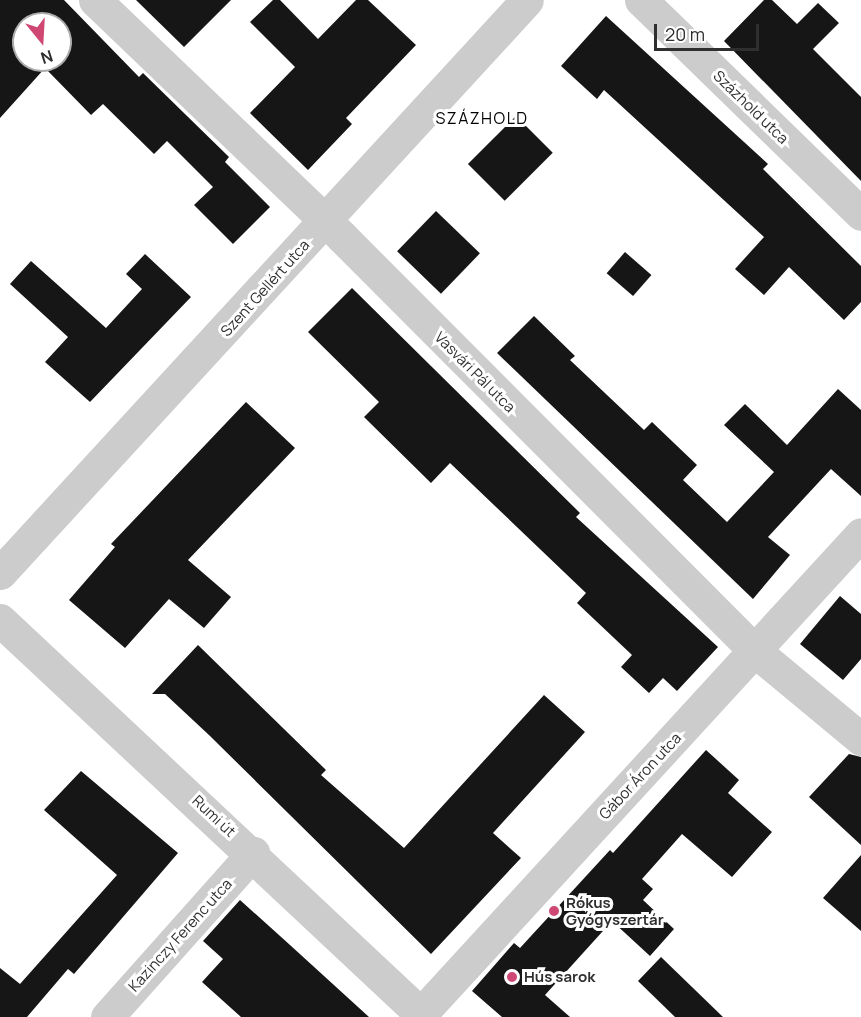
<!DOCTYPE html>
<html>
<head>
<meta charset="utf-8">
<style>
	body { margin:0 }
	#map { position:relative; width:861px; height:1017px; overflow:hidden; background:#fff; font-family:Manrope,sans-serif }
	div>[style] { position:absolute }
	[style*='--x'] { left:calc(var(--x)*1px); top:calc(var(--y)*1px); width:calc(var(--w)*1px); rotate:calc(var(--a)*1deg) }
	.building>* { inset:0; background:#161616; transform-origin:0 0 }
	.minor>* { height:33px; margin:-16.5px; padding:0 16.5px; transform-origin:16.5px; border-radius:16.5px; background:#ccc }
	.dots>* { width:16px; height:16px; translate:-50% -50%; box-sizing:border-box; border:3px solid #fff; border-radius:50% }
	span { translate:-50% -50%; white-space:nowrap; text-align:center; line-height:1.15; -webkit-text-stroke:6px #fff; paint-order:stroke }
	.street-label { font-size:15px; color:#2f2f2f }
	.poi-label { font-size:15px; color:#2f2f2f; font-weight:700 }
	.left { translate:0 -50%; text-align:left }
	.neighbourhood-label { font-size:16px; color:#000; letter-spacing:1.5px }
	.north { position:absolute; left:12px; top:12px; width:60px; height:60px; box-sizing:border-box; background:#fff; border:2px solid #acacac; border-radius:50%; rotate:162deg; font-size:16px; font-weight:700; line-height:24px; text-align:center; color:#2f2f2f }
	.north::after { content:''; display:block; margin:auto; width:21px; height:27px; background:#cf4873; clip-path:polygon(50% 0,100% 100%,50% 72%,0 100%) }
	.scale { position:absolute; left:654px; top:24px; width:105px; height:27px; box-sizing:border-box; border:3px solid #2f2f2f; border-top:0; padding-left:8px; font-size:18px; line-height:21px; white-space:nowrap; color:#2f2f2f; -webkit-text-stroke:4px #fff; paint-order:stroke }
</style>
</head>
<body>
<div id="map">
	<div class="building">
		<i style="clip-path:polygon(evenodd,0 0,64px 0,139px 77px,143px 73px,229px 157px,225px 162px,270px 207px,233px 244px,194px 205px,213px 187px,167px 141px,154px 154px,103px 104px,91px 115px,45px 68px,0 118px,0 0,24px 24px,60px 24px,60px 60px,24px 60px,24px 24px)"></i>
		<i style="clip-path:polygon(136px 0,231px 0,184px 47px)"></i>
		<i style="clip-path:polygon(273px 0,280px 0,318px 39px,356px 0,368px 0,416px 45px,346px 118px,352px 124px,308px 170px,250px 113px,295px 67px,250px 22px)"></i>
		<i style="clip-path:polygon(764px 0,772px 0,797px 24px,818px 3px,839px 23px,813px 49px,861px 97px,861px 181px,724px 41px)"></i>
		<i style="clip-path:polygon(606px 16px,768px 164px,763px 169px,861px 266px,861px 302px,844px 320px,789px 267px,764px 295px,735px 269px,764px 237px,604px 90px,597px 99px,561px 66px)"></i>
		<i style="left:516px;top:116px;width:52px;height:68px;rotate:45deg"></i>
		<i style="left:436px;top:211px;width:61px;height:56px;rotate:44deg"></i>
		<i style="left:625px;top:252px;width:35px;height:28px;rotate:41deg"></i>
		<i style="clip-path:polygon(145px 254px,191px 297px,90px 402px,45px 362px,68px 337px,10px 284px,31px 261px,106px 328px,142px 289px,126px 274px)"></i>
		<i style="clip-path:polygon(352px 288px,580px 513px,576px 517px,718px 647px,677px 691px,663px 678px,649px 693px,621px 667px,632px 655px,577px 603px,586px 593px,450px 463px,431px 483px,364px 417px,379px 402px,308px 332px)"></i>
		<i style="clip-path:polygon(534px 316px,575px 356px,570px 360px,644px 430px,652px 422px,697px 465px,683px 480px,727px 522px,774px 472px,724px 425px,745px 404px,787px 445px,838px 389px,861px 410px,861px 496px,831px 469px,768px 537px,790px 555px,753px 599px,497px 353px)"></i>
		<i style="clip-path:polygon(246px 402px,295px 448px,188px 560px,231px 597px,204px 628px,169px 599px,125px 648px,69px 600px,115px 547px,111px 544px)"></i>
		<i style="clip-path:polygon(840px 596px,861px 614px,861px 659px,843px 680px,800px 644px)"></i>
		<i style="clip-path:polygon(198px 645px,326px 770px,321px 775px,404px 848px,544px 695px,585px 732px,493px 833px,521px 858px,431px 954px,209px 735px,165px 694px,152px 694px)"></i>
		<i style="clip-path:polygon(706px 750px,739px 780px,728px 793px,772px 832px,732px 877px,682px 834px,642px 879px,653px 889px,643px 900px,674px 929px,650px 956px,612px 921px,545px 995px,570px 1017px,502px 1017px,472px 991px,514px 943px,520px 948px,610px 850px,613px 853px)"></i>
		<i style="clip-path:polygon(849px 754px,861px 757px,861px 845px,809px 797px)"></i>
		<i style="clip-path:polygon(81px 771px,178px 853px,74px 974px,68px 969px,27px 1017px,0 1017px,0 968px,20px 984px,117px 875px,44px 810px)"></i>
		<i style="clip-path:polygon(861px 855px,861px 931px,823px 898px)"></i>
		<i style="clip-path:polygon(240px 900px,290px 945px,369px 1017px,241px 1017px,202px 982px,223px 959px,203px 941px)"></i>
		<i style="clip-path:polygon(661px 957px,723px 1017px,675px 1017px,638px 981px)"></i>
	</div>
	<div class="minor">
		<i style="--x:95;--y:0;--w:342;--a:43.8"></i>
		<i style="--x:342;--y:237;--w:585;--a:45.07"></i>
		<i style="--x:755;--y:651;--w:138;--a:39.7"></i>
		<i style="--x:641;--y:0;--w:307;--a:44.2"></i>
		<i style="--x:0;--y:573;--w:778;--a:-47.39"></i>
		<i style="--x:0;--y:620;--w:581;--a:43.12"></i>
		<i style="--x:107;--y:1017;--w:220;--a:-48.3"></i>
		<i style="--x:418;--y:1017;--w:655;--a:-47.47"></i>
	</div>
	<div class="dots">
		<i style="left:554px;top:911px;background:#cf4873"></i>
		<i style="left:512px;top:977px;background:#cf4873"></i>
	</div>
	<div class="street-label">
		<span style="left:751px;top:107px;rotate:44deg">Százhold utca</span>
		<span style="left:265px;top:288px;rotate:-48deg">Szent Gellért utca</span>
		<span style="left:475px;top:372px;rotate:45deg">Vasvári Pál utca</span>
		<span style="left:640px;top:776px;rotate:-47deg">Gábor Áron utca</span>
		<span style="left:214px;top:816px;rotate:43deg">Rumi út</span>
		<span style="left:180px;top:935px;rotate:-48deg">Kazinczy Ferenc utca</span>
	</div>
	<div class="poi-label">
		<span class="left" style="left:566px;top:911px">Rókus<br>Gyógyszertár</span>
		<span class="left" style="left:524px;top:977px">Hús sarok</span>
	</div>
	<div class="neighbourhood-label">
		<span style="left:482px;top:118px">SZÁZHOLD</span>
	</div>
	<div class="north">N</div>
	<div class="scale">20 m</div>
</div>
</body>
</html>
